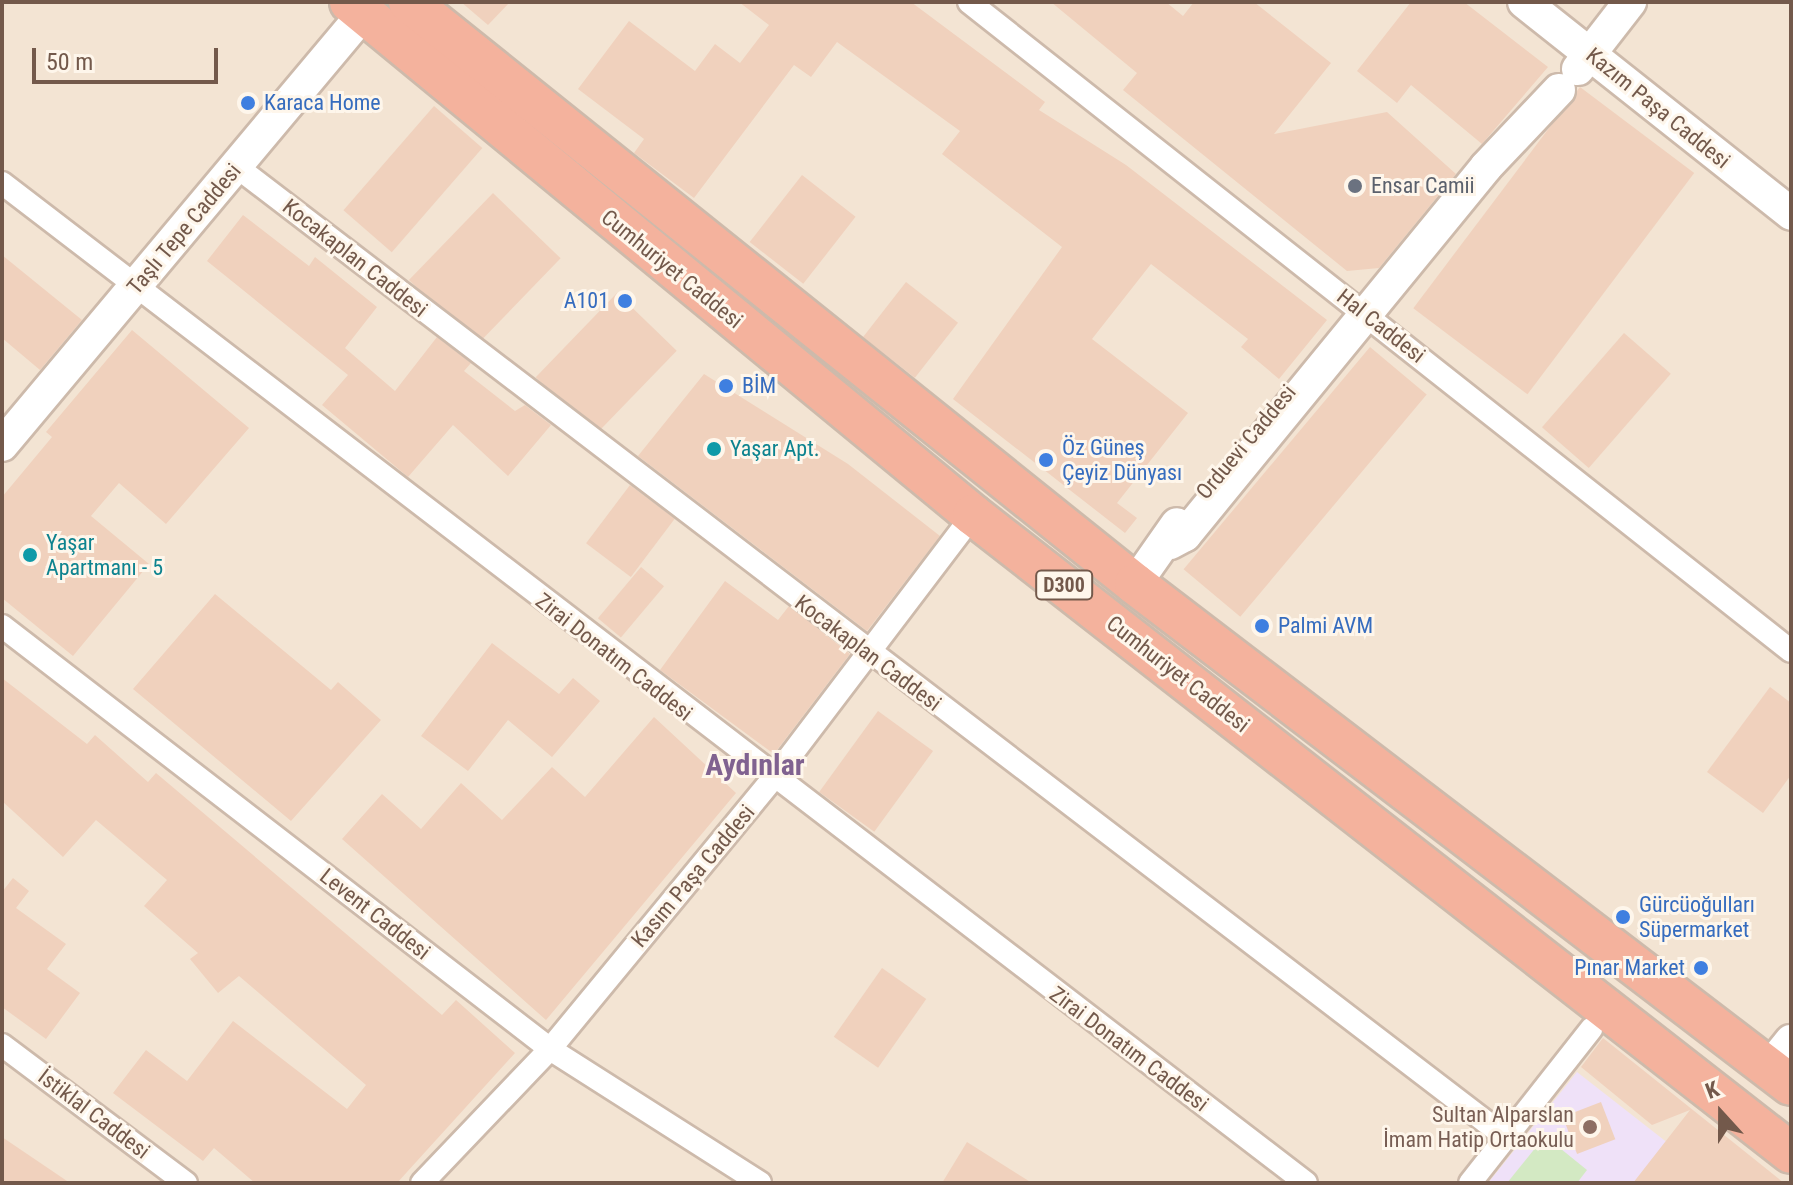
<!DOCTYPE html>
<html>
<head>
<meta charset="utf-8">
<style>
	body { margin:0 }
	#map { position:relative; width:1793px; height:1185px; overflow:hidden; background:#fcf2e4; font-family:"Roboto Condensed",sans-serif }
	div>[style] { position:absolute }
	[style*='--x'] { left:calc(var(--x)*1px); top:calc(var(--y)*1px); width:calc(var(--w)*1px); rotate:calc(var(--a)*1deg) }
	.residential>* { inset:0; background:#f3e4d3; transform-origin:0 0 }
	.education>* { inset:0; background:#efe1f8 }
	.green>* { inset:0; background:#d3e9c3 }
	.building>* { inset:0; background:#f0d1bd; transform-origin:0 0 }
	.roads { filter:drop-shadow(2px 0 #cdbaab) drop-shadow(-2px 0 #cdbaab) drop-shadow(0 2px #cdbaab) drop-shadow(0 -2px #cdbaab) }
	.street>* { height:22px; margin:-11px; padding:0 11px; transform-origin:11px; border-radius:11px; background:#fff }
	.secondary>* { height:32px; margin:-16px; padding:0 16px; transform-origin:16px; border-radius:16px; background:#fff }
	.highway>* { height:40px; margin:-20px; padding:0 20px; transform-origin:20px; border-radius:20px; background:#f4b29d }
	.dots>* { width:22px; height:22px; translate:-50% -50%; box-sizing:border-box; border:4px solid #fef6eb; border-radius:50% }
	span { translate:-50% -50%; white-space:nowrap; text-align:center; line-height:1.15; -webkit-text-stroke:6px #fef6eb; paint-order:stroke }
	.shield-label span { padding:2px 6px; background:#fef6eb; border:2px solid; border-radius:6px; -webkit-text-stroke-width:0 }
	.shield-label { font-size:20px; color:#73594b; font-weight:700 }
	.shop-label { font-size:22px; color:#366cbe }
	.left { translate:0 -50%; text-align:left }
	.right { translate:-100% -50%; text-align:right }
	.street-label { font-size:22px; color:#73594b }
	.worship-label { font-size:22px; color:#5b616d }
	.culture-label { font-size:22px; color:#0d838f }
	.education-label { font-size:22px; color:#785e54 }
	.district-label { font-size:30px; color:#806290; font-weight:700 }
	.frame { position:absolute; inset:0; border:4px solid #73594b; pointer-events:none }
	.north { position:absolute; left:1681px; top:1073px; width:80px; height:80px; -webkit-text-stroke:6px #fef6eb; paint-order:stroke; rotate:339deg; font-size:22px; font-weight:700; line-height:32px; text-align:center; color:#73594b }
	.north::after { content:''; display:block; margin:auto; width:28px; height:36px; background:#73594b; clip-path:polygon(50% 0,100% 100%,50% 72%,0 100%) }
	.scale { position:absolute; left:32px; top:48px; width:186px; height:36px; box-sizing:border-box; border:4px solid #73594b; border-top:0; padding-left:10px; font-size:24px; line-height:28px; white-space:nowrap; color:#73594b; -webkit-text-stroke:6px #fef6eb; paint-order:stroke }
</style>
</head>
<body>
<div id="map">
	<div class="residential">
		<i style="left:2px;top:2px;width:1789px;height:1181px"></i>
	</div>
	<div class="education">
		<i style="clip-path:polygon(1577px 1072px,1719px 1183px,1488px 1183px)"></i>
	</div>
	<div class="green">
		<i style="clip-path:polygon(1545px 1136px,1587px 1170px,1577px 1183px,1507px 1183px)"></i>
	</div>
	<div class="building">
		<i style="clip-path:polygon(461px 2px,510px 2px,488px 25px)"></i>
		<i style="clip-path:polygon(739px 2px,911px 2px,1045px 102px,1039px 110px,1126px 165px,1327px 320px,1279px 379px,1241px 347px,1248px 339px,1151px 264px,1092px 339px,1188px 413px,1117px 503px,1137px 518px,1125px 533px,953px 399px,1062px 247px,942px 154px,960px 131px,837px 42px,811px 77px,794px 65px,694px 198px,634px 153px,644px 139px,578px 89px,629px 21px,695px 71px,715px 44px,740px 63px,769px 25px)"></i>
		<i style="clip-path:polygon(1051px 2px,1166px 2px,1183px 16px,1194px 2px,1254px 2px,1331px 63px,1274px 134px,1387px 112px,1456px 174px,1379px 268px,1347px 271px,1123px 90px,1137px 73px)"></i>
		<i style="clip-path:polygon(1411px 2px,1464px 2px,1548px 67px,1482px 144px,1411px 85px,1397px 103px,1357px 71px)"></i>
		<i style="left:1580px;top:87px;width:143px;height:277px;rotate:37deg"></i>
		<i style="left:434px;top:106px;width:64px;height:138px;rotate:41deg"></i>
		<i style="left:802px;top:175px;width:68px;height:85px;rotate:38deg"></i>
		<i style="left:493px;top:193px;width:94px;height:121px;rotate:44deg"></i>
		<i style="clip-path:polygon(243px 215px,309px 266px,315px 257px,377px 307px,345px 348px,395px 391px,437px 337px,471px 363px,464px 371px,515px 411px,525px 405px,551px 425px,508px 476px,453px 425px,408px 477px,322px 405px,348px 375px,207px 261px)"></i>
		<i style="clip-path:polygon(2px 255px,82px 320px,40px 370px,2px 338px)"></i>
		<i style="left:906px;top:282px;width:66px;height:70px;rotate:38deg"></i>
		<i style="left:617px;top:293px;width:83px;height:117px;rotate:44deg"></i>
		<i style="clip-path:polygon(132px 330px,249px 428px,166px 524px,119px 483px,91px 516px,149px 564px,73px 656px,2px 598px,2px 497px,52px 437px,46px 432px)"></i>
		<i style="left:1624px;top:333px;width:62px;height:125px;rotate:41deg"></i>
		<i style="left:1370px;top:347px;width:74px;height:290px;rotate:40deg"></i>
		<i style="clip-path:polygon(704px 374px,848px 464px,940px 536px,867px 631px,638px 456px)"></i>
		<i style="left:630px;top:485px;width:56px;height:73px;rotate:37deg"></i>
		<i style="left:641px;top:567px;width:30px;height:67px;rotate:40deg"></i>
		<i style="clip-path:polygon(725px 581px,778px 620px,789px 606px,850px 654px,774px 754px,660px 670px)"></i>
		<i style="clip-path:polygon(215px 594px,331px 690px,338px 682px,381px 720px,291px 821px,133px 689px)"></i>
		<i style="clip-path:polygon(492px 643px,559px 694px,573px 678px,600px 701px,552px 757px,508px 720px,468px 771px,421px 736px)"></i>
		<i style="clip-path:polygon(2px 678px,87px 744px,95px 735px,148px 782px,156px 773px,442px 1015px,456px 1000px,515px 1053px,397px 1183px,255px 1183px,214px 1148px,203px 1161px,113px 1093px,146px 1050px,187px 1081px,233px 1021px,347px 1109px,366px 1085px,239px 976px,218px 993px,190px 959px,198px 953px,144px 906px,167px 880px,96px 820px,63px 857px,2px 801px)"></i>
		<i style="clip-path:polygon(1770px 687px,1791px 703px,1791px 775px,1763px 813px,1707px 772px)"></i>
		<i style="left:878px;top:711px;width:68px;height:100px;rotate:36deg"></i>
		<i style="clip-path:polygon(654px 717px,736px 793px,546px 1020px,342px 839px,382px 794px,421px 829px,461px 783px,502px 820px,552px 767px,585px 797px)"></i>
		<i style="clip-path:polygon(13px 878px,29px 891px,16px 908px,66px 944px,47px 969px,80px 993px,46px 1039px,2px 1007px,2px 892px)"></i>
		<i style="left:882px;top:968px;width:54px;height:84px;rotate:35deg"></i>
		<i style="clip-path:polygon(1603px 1038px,1643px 1070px,1784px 1183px,1633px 1183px,1690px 1110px,1652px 1125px,1581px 1067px)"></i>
		<i style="left:1601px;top:1102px;width:40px;height:41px;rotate:69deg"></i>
		<i style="clip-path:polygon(2px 1137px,70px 1183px,2px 1183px)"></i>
		<i style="clip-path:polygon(967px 1142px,1032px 1183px,942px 1183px)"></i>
	</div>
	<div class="roads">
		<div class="street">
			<i style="--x:969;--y:2;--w:1047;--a:38.29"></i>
			<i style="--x:237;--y:167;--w:1594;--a:37.4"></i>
			<i style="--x:2;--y:183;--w:1643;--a:37.48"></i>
			<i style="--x:2;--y:626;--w:692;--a:37.66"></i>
			<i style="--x:550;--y:1049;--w:249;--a:32.5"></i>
			<i style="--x:2;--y:1045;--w:230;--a:36.9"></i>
			<i style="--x:422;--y:1183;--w:185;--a:-46.3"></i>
			<i style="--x:550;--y:1049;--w:349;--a:-50.5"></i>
			<i style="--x:772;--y:780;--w:333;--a:-52.8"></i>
			<i style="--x:1470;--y:1183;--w:196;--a:-51.8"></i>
		</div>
		<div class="secondary">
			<i style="--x:1524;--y:2;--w:341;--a:38.4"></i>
			<i style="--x:1578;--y:69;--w:85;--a:-52.2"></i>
			<i style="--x:2;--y:445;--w:564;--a:-50.04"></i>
			<i style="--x:1170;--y:543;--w:17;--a:-28"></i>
			<i style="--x:1185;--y:535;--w:475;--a:-50.7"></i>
			<i style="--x:1486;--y:167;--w:106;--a:-46.5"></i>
			<i style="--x:1135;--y:584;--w:73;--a:-55"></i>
			<i style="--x:1769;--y:1068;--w:35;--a:-51"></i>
		</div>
		<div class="highway">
			<i style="--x:350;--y:2;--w:807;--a:39.47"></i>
			<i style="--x:973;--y:515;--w:1037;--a:37.95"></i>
			<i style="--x:409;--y:2;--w:930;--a:38.72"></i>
			<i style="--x:1135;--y:584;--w:825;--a:37.37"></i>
		</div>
	</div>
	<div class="dots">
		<i style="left:248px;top:103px;background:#3f7fe0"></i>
		<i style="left:1355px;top:186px;background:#6b7280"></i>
		<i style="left:625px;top:301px;background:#3f7fe0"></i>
		<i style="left:726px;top:386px;background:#3f7fe0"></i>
		<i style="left:714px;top:449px;background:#0f9aa8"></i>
		<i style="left:1046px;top:460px;background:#3f7fe0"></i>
		<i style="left:30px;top:555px;background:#0f9aa8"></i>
		<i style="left:1262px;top:626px;background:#3f7fe0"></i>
		<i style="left:1623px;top:917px;background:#3f7fe0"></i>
		<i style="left:1701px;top:968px;background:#3f7fe0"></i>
		<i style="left:1590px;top:1127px;background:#8d6e63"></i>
	</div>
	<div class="shield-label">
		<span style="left:1064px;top:585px">D300</span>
	</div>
	<div class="shop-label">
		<span class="left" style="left:264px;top:103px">Karaca Home</span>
		<span class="right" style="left:609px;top:301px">A101</span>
		<span class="left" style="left:742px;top:386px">BİM</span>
		<span class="left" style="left:1062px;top:460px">Öz Güneş<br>Çeyiz Dünyası</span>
		<span class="left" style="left:1278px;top:626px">Palmi AVM</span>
		<span class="left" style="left:1639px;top:917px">Gürcüoğulları<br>Süpermarket</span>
		<span class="right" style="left:1685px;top:968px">Pınar Market</span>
	</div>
	<div class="street-label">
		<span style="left:1658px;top:108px;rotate:39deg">Kazım Paşa Caddesi</span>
		<span style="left:184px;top:229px;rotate:-50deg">Taşlı Tepe Caddesi</span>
		<span style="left:355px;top:258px;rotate:38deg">Kocakaplan Caddesi</span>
		<span style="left:672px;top:269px;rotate:39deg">Cumhuriyet Caddesi</span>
		<span style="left:1381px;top:326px;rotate:38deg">Hal Caddesi</span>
		<span style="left:1246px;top:442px;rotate:-50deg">Orduevi Caddesi</span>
		<span style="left:868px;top:653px;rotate:37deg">Kocakaplan Caddesi</span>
		<span style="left:614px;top:657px;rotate:38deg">Zirai Donatım Caddesi</span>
		<span style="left:1178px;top:674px;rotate:38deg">Cumhuriyet Caddesi</span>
		<span style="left:693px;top:876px;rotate:-50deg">Kasım Paşa Caddesi</span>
		<span style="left:375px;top:914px;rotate:38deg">Levent Caddesi</span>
		<span style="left:1129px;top:1049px;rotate:37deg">Zirai Donatım Caddesi</span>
		<span style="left:94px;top:1114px;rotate:37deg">İstiklal Caddesi</span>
	</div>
	<div class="worship-label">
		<span class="left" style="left:1371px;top:186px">Ensar Camii</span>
	</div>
	<div class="culture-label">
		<span class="left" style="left:730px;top:449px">Yaşar Apt.</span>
		<span class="left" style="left:46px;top:555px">Yaşar<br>Apartmanı - 5</span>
	</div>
	<div class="education-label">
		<span class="right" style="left:1574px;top:1127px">Sultan Alparslan<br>İmam Hatip Ortaokulu</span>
	</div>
	<div class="district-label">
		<span style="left:755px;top:765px">Aydınlar</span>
	</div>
	<div class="frame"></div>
	<div class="north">K</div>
	<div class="scale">50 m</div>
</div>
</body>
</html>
